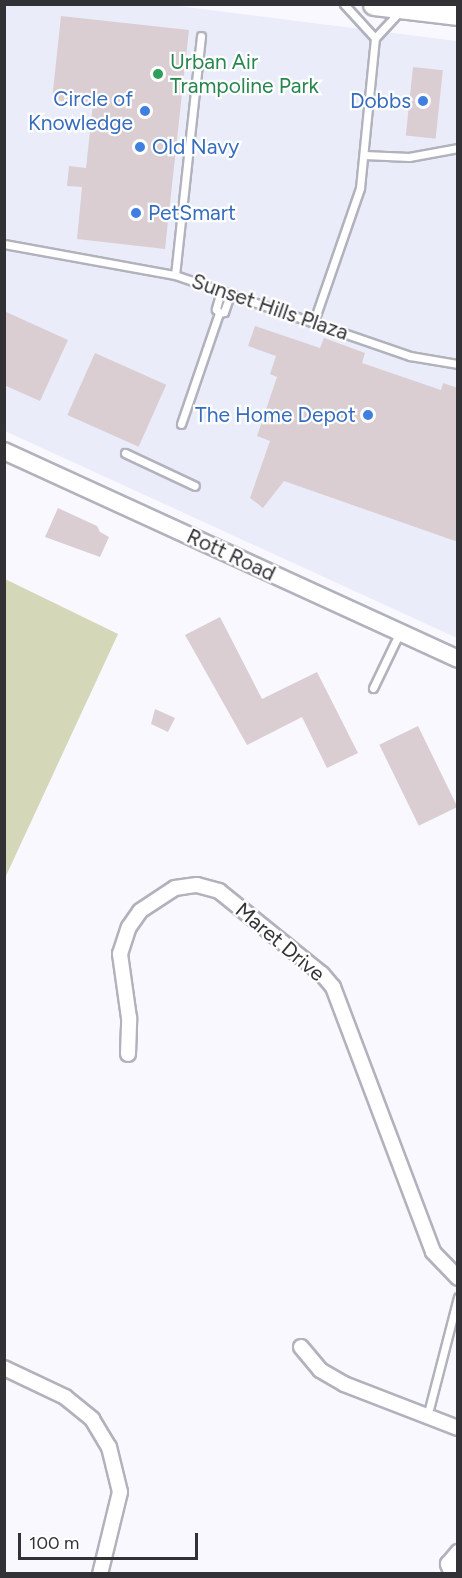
<!DOCTYPE html>
<html>
<head>
<meta charset="utf-8">
<style>
	body { margin:0 }
	#map { position:relative; width:462px; height:1578px; overflow:hidden; background:#f8f8fe; font-family:Figtree,sans-serif }
	div>[style] { position:absolute }
	[style*='--x'] { left:calc(var(--x)*1px); top:calc(var(--y)*1px); width:calc(var(--w)*1px); rotate:calc(var(--a)*1deg) }
	.built>* { inset:0; background:#ebecfa }
	.green>* { inset:0; background:#d5d7b9 }
	.building>* { inset:0; background:#daced3; transform-origin:0 0 }
	.roads { filter:drop-shadow(2px 0 #b1b2bc) drop-shadow(-2px 0 #b1b2bc) drop-shadow(0 2px #b1b2bc) drop-shadow(0 -2px #b1b2bc) }
	.service>* { height:7px; margin:-3.5px; padding:0 3.5px; transform-origin:3.5px; border-radius:3.5px; background:#fff }
	.minor>* { height:14px; margin:-7px; padding:0 7px; transform-origin:7px; border-radius:7px; background:#fff }
	.tertiary>* { height:16px; margin:-8px; padding:0 8px; transform-origin:8px; border-radius:8px; background:#fff }
	.primary>* { height:21px; margin:-10.5px; padding:0 10.5px; transform-origin:10.5px; border-radius:10.5px; background:#fff }
	.dots>* { width:16px; height:16px; translate:-50% -50%; box-sizing:border-box; border:3px solid #fff; border-radius:50% }
	span { translate:-50% -50%; white-space:nowrap; text-align:center; line-height:1.15; -webkit-text-stroke:4.5px #fff; paint-order:stroke }
	.leisure-label { font-size:21px; color:#27864d }
	.left { translate:0 -50%; text-align:left }
	.shop-label { font-size:21px; color:#366cbe }
	.right { translate:-100% -50%; text-align:right }
	.street-label { font-size:21px; color:#323236 }
	.frame { position:absolute; inset:0; border:6px solid #323236; pointer-events:none }
	.scale { position:absolute; left:18px; top:1533px; width:180px; height:27px; box-sizing:border-box; border:3px solid #323236; border-top:0; padding-left:8px; font-size:18px; line-height:21px; white-space:nowrap; color:#323236; -webkit-text-stroke:4px #fff; paint-order:stroke }
</style>
</head>
<body>
<div id="map">
	<div class="built">
		<i style="clip-path:polygon(5px 5px,171px 5px,457px 41px,457px 638px,5px 431px)"></i>
	</div>
	<div class="green">
		<i style="clip-path:polygon(5px 579px,118px 634px,5px 878px)"></i>
	</div>
	<div class="building">
		<i style="clip-path:polygon(61px 16px,189px 30px,165px 249px,77px 239px,82px 187px,67px 186px,69px 166px,86px 168px,93px 104px,52px 100px)"></i>
		<i style="left:413px;top:67px;width:30px;height:69px;rotate:6deg"></i>
		<i style="clip-path:polygon(4px 311px,68px 340px,40px 401px,4px 385px)"></i>
		<i style="clip-path:polygon(255px 326px,320px 348px,324px 338px,365px 353px,362px 363px,441px 390px,443px 383px,458px 388px,458px 542px,284px 481px,263px 508px,250px 498px,270px 441px,257px 436px,277px 377px,270px 374px,276px 356px,248px 346px)"></i>
		<i style="left:95px;top:353px;width:78px;height:68px;rotate:24deg"></i>
		<i style="clip-path:polygon(58px 508px,97px 526px,100px 532px,109px 537px,100px 557px,45px 537px)"></i>
		<i style="clip-path:polygon(220px 617px,262px 699px,317px 672px,358px 753px,327px 768px,302px 717px,247px 745px,185px 635px)"></i>
		<i style="clip-path:polygon(155px 709px,175px 718px,168px 732px,151px 724px)"></i>
		<i style="left:418px;top:726px;width:90px;height:43px;rotate:64deg"></i>
	</div>
	<div class="roads">
		<div class="service">
			<i style="--x:201;--y:36;--w:240;--a:96.2"></i>
			<i style="--x:175;--y:275;--w:249;--a:19"></i>
			<i style="--x:410;--y:356;--w:49;--a:9.5"></i>
			<i style="--x:375;--y:38;--w:37;--a:-47"></i>
			<i style="--x:364;--y:155;--w:45;--a:2.5"></i>
			<i style="--x:409;--y:157;--w:50;--a:-10.4"></i>
			<i style="--x:4;--y:244;--w:174;--a:10.3"></i>
			<i style="--x:221;--y:291;--w:19;--a:106"></i>
			<i style="--x:216;--y:309;--w:5;--a:53"></i>
			<i style="--x:219;--y:313;--w:5;--a:-11"></i>
			<i style="--x:224;--y:312;--w:18;--a:-71"></i>
			<i style="--x:314;--y:321;--w:141;--a:-70.9"></i>
			<i style="--x:360;--y:188;--w:151;--a:-84.3"></i>
			<i style="--x:375;--y:38;--w:46;--a:-132.4"></i>
			<i style="--x:181;--y:424;--w:117;--a:-71.1"></i>
			<i style="--x:125;--y:453;--w:77;--a:25.2"></i>
			<i style="--x:373;--y:688;--w:62;--a:-64.3"></i>
			<i style="--x:427;--y:1417;--w:124;--a:-75.5"></i>
		</div>
		<div class="minor">
			<i style="--x:128;--y:1054;--w:36;--a:-88"></i>
			<i style="--x:129;--y:1018;--w:65;--a:-98"></i>
			<i style="--x:120;--y:954;--w:28;--a:-72"></i>
			<i style="--x:129;--y:927;--w:19;--a:-55"></i>
			<i style="--x:140;--y:911;--w:42;--a:-33.3"></i>
			<i style="--x:175;--y:888;--w:22;--a:-8"></i>
			<i style="--x:197;--y:885;--w:23;--a:15"></i>
			<i style="--x:219;--y:891;--w:132;--a:38.9"></i>
			<i style="--x:322;--y:974;--w:17;--a:50"></i>
			<i style="--x:333;--y:987;--w:283;--a:69.3"></i>
			<i style="--x:433;--y:1252;--w:36;--a:46"></i>
			<i style="--x:301;--y:1347;--w:30;--a:50"></i>
			<i style="--x:320;--y:1370;--w:28;--a:30"></i>
			<i style="--x:344;--y:1384;--w:122;--a:21.1"></i>
			<i style="--x:4;--y:1368;--w:68;--a:25.4"></i>
			<i style="--x:65;--y:1397;--w:35;--a:39"></i>
			<i style="--x:92;--y:1419;--w:33;--a:59"></i>
			<i style="--x:109;--y:1447;--w:46;--a:76.3"></i>
			<i style="--x:120;--y:1492;--w:84;--a:103.7"></i>
			<i style="--x:452;--y:1574;--w:11;--a:-112"></i>
			<i style="--x:448;--y:1564;--w:16;--a:-50"></i>
		</div>
		<div class="tertiary">
			<i style="--x:4;--y:451;--w:499;--a:24.6"></i>
		</div>
		<div class="primary">
			<i style="--x:374;--y:4;--w:85;--a:6.8"></i>
		</div>
	</div>
	<div class="dots">
		<i style="left:158px;top:74px;background:#2e9e5b"></i>
		<i style="left:423px;top:101px;background:#3f7fe0"></i>
		<i style="left:145px;top:111px;background:#3f7fe0"></i>
		<i style="left:140px;top:147px;background:#3f7fe0"></i>
		<i style="left:136px;top:213px;background:#3f7fe0"></i>
		<i style="left:368px;top:415px;background:#3f7fe0"></i>
	</div>
	<div class="leisure-label">
		<span class="left" style="left:170px;top:74px">Urban Air<br>Trampoline Park</span>
	</div>
	<div class="shop-label">
		<span class="right" style="left:133px;top:111px">Circle of<br>Knowledge</span>
		<span class="right" style="left:411px;top:101px">Dobbs</span>
		<span class="left" style="left:152px;top:147px">Old Navy</span>
		<span class="left" style="left:148px;top:213px">PetSmart</span>
		<span class="right" style="left:356px;top:415px">The Home Depot</span>
	</div>
	<div class="street-label">
		<span style="left:270px;top:307px;rotate:19deg">Sunset Hills Plaza</span>
		<span style="left:231px;top:555px;rotate:25deg">Rott Road</span>
		<span style="left:280px;top:942px;rotate:40deg">Maret Drive</span>
	</div>
	<div class="frame"></div>
	<div class="scale">100 m</div>
</div>
</body>
</html>
